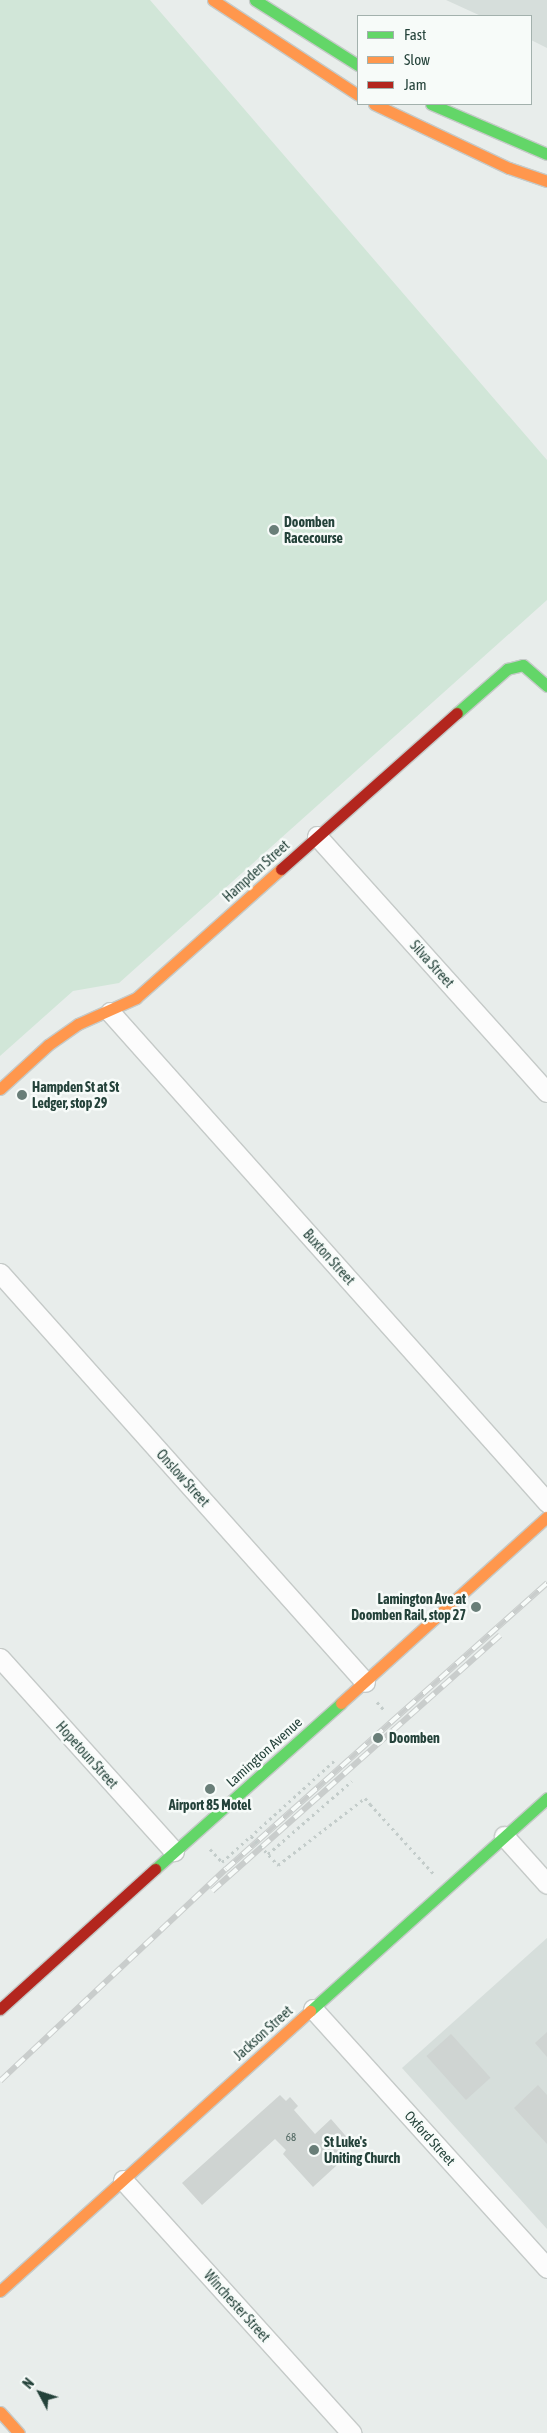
<!DOCTYPE html>
<html>
<head>
<meta charset="utf-8">
<style>
	body { margin:0 }
	#map { position:relative; width:547px; height:2433px; overflow:hidden; background:#e8edeb; font-family:"Asap Condensed",sans-serif }
	div>[style] { position:absolute }
	[style*='--x'] { left:calc(var(--x)*1px); top:calc(var(--y)*1px); width:calc(var(--w)*1px); rotate:calc(var(--a)*1deg) }
	.built>* { inset:0; background:#d6dedb }
	.green>* { inset:0; background:#d1e6d8 }
	.building>* { inset:0; background:#cfd4d2; transform-origin:0 0 }
	.path>* { height:3px; margin-top:-1.5px; transform-origin:0; background:repeating-linear-gradient(90deg,#c3ccca 0 2.5px,transparent 0 6.5px) }
	.roads { filter:drop-shadow(1px 0 #c5cac8) drop-shadow(-1px 0 #c5cac8) drop-shadow(0 1px #c5cac8) drop-shadow(0 -1px #c5cac8) }
	.street>* { height:19px; margin:-9.5px; padding:0 9.5px; transform-origin:9.5px; border-radius:9.5px; background:#fcfcfc }
	.fast>* { height:11px; margin:-5.5px; padding:0 5.5px; transform-origin:5.5px; border-radius:5.5px; background:#63d668 }
	.slow>* { height:11px; margin:-5.5px; padding:0 5.5px; transform-origin:5.5px; border-radius:5.5px; background:#ff974d }
	.jam>* { height:11px; margin:-5.5px; padding:0 5.5px; transform-origin:5.5px; border-radius:5.5px; background:#b3261e }
	.rail>* { height:5.5px; margin-top:-2.75px; transform-origin:0; background:repeating-linear-gradient(90deg,#f7fbf9 0 11px,#c9cdcc 0 22px); box-sizing:border-box; border-block:1px solid #c9cdcc }
	.path-bridge>* { height:3px; margin-top:-1.5px; transform-origin:0; background:repeating-linear-gradient(90deg,#c3ccca 0 2.5px,transparent 0 6.5px) }
	.dots>* { width:14px; height:14px; translate:-50% -50%; box-sizing:border-box; border:2px solid #f7fbf9; border-radius:50% }
	span { translate:-50% -50%; white-space:nowrap; text-align:center; line-height:1.15; -webkit-text-stroke:5px #f7fbf9; paint-order:stroke }
	.number-label { font-size:11px; color:#506761 }
	.number-label span { -webkit-text-stroke-width:0 }
	.poi-label { font-size:14px; color:#24423a; font-weight:700 }
	.left { translate:0 -50%; text-align:left }
	.right { translate:-100% -50%; text-align:right }
	.street-label { font-size:14px; color:#24423a }
	.legend { position:absolute; left:357px; top:15px; width:175px; height:90px; box-sizing:border-box; background:#f7fbf9; border:1px solid #a3b1ad; margin:0; padding:6px 9px; list-style:none; font-size:15px; color:#24423a }
	.legend li { display:flex; align-items:center; gap:10px; height:25px }
	.legend b { width:25px; border:1px solid #a3b1ad }
	.north { position:absolute; left:15px; top:2368px; width:50px; height:50px; -webkit-text-stroke:4px #f7fbf9; paint-order:stroke; rotate:310deg; font-size:14px; font-weight:700; line-height:20px; text-align:center; color:#24423a }
	.north::after { content:''; display:block; margin:auto; width:18px; height:22px; background:#24423a; clip-path:polygon(50% 0,100% 100%,50% 72%,0 100%) }
</style>
</head>
<body>
<div id="map">
	<div class="built">
		<i style="clip-path:polygon(446px 0,547px 0,547px 48px,531px 40px,531px 16px,481px 16px)"></i>
		<i style="clip-path:polygon(547px 1938px,547px 2229px,402px 2068px)"></i>
	</div>
	<div class="green">
		<i style="clip-path:polygon(0 0,150px 0,547px 460px,547px 600px,119px 983px,73px 991px,0 1056px)"></i>
	</div>
	<div class="building">
		<i style="clip-path:polygon(547px 2032px,547px 2057px,535px 2043px)"></i>
		<i style="left:451px;top:2034px;width:59px;height:33px;rotate:48deg"></i>
		<i style="clip-path:polygon(538px 2085px,547px 2095px,547px 2144px,514px 2108px)"></i>
		<i style="clip-path:polygon(280px 2095px,286px 2101px,290px 2097px,298px 2106px,294px 2110px,315px 2134px,331px 2119px,351px 2142px,343px 2150px,348px 2155px,313px 2187px,283px 2154px,286px 2150px,275px 2139px,202px 2205px,182px 2183px)"></i>
	</div>
	<div class="path">
		<i style="--x:377;--y:1702;--w:12;--a:48"></i>
		<i style="--x:370;--y:1804;--w:95;--a:47.6"></i>
		<i style="--x:210;--y:1849;--w:18;--a:47"></i>
		<i style="--x:222;--y:1862;--w:39;--a:-42"></i>
		<i style="--x:268;--y:1854;--w:111;--a:-41"></i>
	</div>
	<div class="roads">
		<div class="street">
			<i style="--x:317;--y:836;--w:344;--a:48.1"></i>
			<i style="--x:110;--y:1012;--w:657;--a:48.27"></i>
			<i style="--x:0;--y:1273;--w:548;--a:48.25"></i>
			<i style="--x:0;--y:1658;--w:260;--a:48"></i>
			<i style="--x:504;--y:1836;--w:64;--a:48.1"></i>
			<i style="--x:313;--y:2009;--w:349;--a:47.9"></i>
			<i style="--x:123;--y:2180;--w:341;--a:47.9"></i>
		</div>
		<div class="fast">
			<i style="--x:255;--y:0;--w:122;--a:32.3"></i>
			<i style="--x:431;--y:104;--w:126;--a:23.3"></i>
			<i style="--x:457;--y:713;--w:67;--a:-41.3"></i>
			<i style="--x:507;--y:669;--w:16;--a:-14"></i>
			<i style="--x:523;--y:665;--w:32;--a:41"></i>
			<i style="--x:155;--y:1869;--w:249;--a:-41.7"></i>
			<i style="--x:310;--y:2011;--w:319;--a:-41.9"></i>
		</div>
		<div class="slow">
			<i style="--x:213;--y:0;--w:173;--a:33.2"></i>
			<i style="--x:374;--y:104;--w:149;--a:25.4"></i>
			<i style="--x:509;--y:168;--w:40;--a:18.9"></i>
			<i style="--x:0;--y:1089;--w:65;--a:-42.5"></i>
			<i style="--x:48;--y:1045;--w:37;--a:-35"></i>
			<i style="--x:78;--y:1024;--w:64;--a:-24.1"></i>
			<i style="--x:136;--y:998;--w:194;--a:-41.7"></i>
			<i style="--x:341;--y:1703;--w:278;--a:-42.1"></i>
			<i style="--x:0;--y:2291;--w:418;--a:-42.1"></i>
			<i style="--x:0;--y:2412;--w:28;--a:48"></i>
		</div>
		<div class="jam">
			<i style="--x:281;--y:869;--w:235;--a:-41.6"></i>
			<i style="--x:0;--y:2009;--w:209;--a:-42.1"></i>
		</div>
	</div>
	<div class="rail">
		<i style="--x:212;--y:1891;--w:385;--a:-41.6"></i>
		<i style="--x:0;--y:2081;--w:310;--a:-43.2"></i>
		<i style="--x:226;--y:1869;--w:430;--a:-41.7"></i>
	</div>
	<div class="path-bridge">
		<i style="--x:334;--y:1761;--w:112;--a:137.9"></i>
		<i style="--x:251;--y:1836;--w:40;--a:47"></i>
		<i style="--x:278;--y:1865;--w:110;--a:-37.6"></i>
		<i style="--x:365;--y:1798;--w:8;--a:50"></i>
	</div>
	<div class="dots">
		<i style="left:274px;top:530px;background:#697e78"></i>
		<i style="left:22px;top:1095px;background:#697e78"></i>
		<i style="left:476px;top:1607px;background:#697e78"></i>
		<i style="left:378px;top:1738px;background:#697e78"></i>
		<i style="left:210px;top:1789px;background:#697e78"></i>
		<i style="left:314px;top:2150px;background:#697e78"></i>
	</div>
	<div class="number-label">
		<span style="left:291px;top:2137px">68</span>
	</div>
	<div class="poi-label">
		<span class="left" style="left:284px;top:530px">Doomben<br>Racecourse</span>
		<span class="left" style="left:32px;top:1095px">Hampden St at St<br>Ledger, stop 29</span>
		<span class="right" style="left:466px;top:1607px">Lamington Ave at<br>Doomben Rail, stop 27</span>
		<span class="left" style="left:389px;top:1738px">Doomben</span>
		<span style="left:210px;top:1805px">Airport 85 Motel</span>
		<span class="left" style="left:324px;top:2150px">St Luke's<br>Uniting Church</span>
	</div>
	<div class="street-label">
		<span style="left:256px;top:871px;rotate:-42deg">Hampden Street</span>
		<span style="left:432px;top:964px;rotate:48deg">Silva Street</span>
		<span style="left:329px;top:1257px;rotate:48deg">Buxton Street</span>
		<span style="left:183px;top:1478px;rotate:48deg">Onslow Street</span>
		<span style="left:264px;top:1752px;rotate:-42deg">Lamington Avenue</span>
		<span style="left:87px;top:1755px;rotate:48deg">Hopetoun Street</span>
		<span style="left:263px;top:2033px;rotate:-42deg">Jackson Street</span>
		<span style="left:430px;top:2138px;rotate:48deg">Oxford Street</span>
		<span style="left:237px;top:2306px;rotate:48deg">Winchester Street</span>
	</div>
	<ul class="legend">
	<li><b style="height:6px;background:#63d668"></b>Fast</li>
	<li><b style="height:6px;background:#ff974d"></b>Slow</li>
	<li><b style="height:6px;background:#b3261e"></b>Jam</li>
	</ul>
	<div class="north">N</div>
</div>
</body>
</html>
